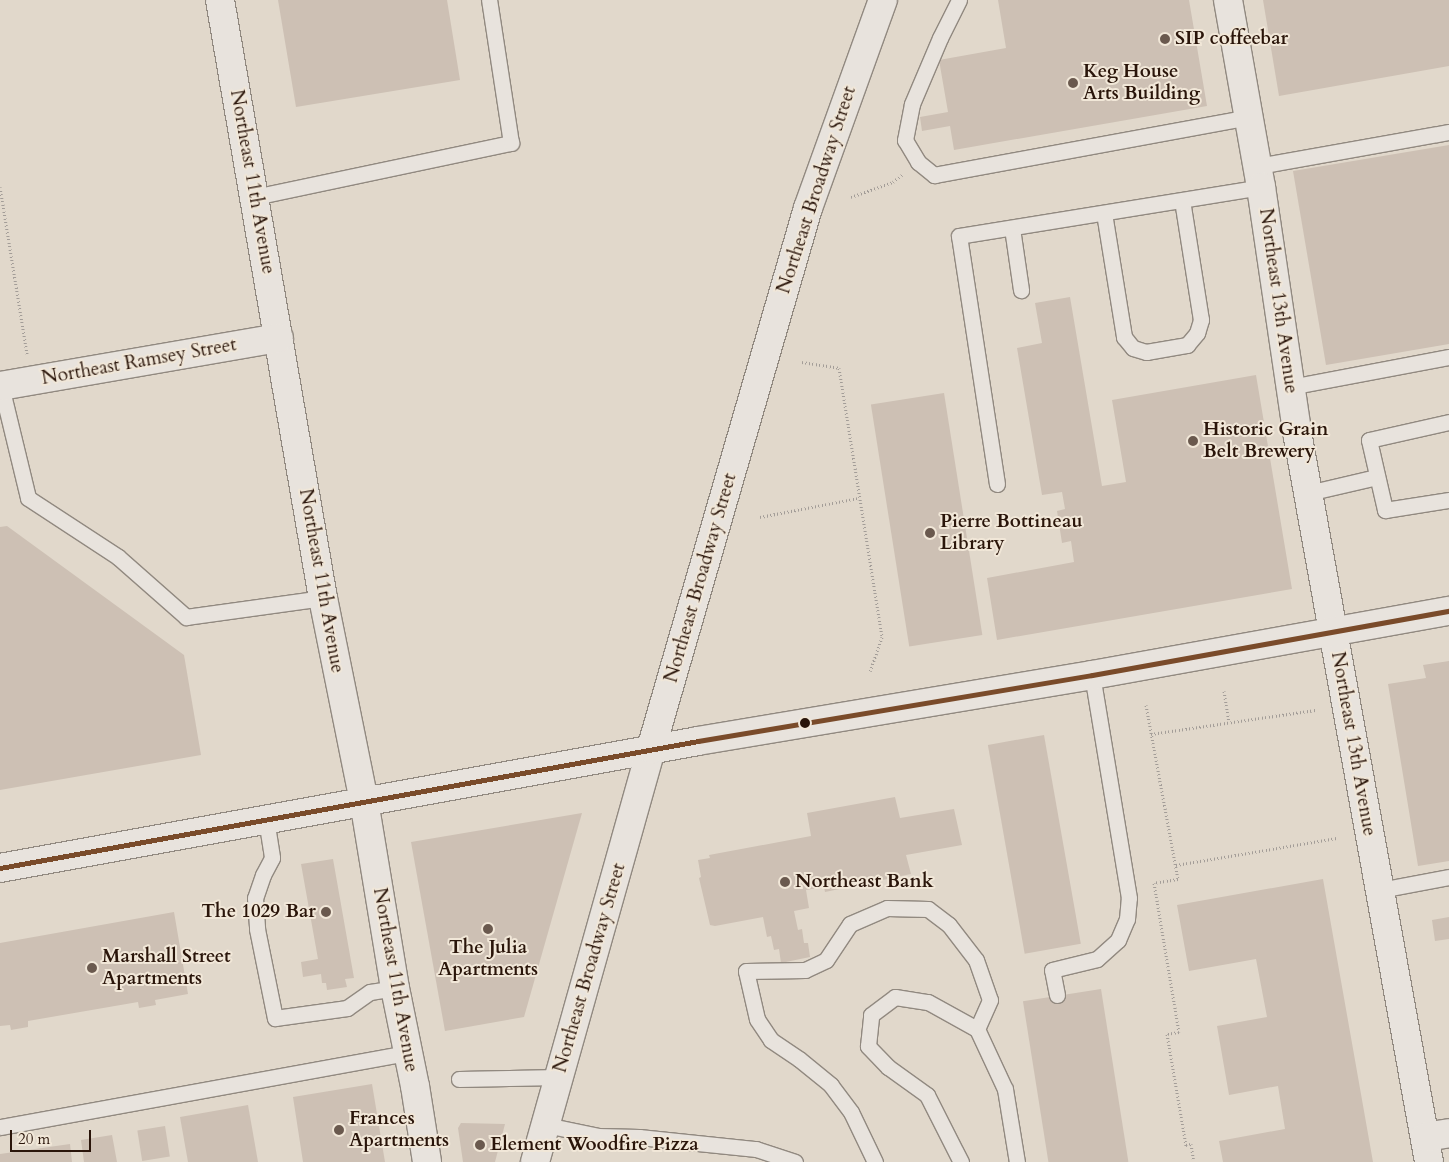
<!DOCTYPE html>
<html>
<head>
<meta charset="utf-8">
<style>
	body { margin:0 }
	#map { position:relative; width:1449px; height:1162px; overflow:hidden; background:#e1d8cb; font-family:Cardo,serif }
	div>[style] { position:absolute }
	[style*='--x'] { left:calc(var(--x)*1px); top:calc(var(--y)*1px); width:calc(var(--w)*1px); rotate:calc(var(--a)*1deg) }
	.building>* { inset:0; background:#cdc0b4; transform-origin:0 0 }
	.path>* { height:3px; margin-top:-1.5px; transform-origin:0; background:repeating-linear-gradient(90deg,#a39d98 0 1px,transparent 0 3.5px) }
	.roads { filter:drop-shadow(1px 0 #918980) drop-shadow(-1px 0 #918980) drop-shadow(0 1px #918980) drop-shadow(0 -1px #918980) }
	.service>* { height:15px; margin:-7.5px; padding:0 7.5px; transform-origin:7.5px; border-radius:7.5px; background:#e8e3dd }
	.minor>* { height:28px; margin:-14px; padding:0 14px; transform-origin:14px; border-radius:14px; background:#e8e3dd }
	.tertiary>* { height:28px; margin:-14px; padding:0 14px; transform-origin:14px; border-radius:14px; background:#e8e3dd }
	.secondary>* { height:28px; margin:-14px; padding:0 14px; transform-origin:14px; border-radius:14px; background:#e8e3dd }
	.bus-1>* { height:5px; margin:-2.5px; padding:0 2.5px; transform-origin:2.5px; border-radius:2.5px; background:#7a4b2a }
	.dots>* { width:14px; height:14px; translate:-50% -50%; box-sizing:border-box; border:2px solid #f1e7d8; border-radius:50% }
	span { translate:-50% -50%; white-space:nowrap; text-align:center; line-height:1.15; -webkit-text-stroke:4px #f1e7d8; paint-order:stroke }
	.poi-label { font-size:19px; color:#2a150a; font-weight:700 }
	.left { translate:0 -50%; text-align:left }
	.right { translate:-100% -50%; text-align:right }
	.street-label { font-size:19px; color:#2a150a }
	.scale { position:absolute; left:10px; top:1130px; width:81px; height:22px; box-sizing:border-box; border:2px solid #2a150a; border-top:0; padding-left:6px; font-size:15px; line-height:18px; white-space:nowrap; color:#2a150a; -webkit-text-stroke:4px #f1e7d8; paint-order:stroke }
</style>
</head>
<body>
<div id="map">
	<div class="building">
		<i style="clip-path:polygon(278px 0,447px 0,460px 80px,296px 107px)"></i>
		<i style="clip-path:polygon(998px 0,1189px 0,1207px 106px,954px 150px,950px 126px,922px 131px,920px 117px,948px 112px,939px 60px,1006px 48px)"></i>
		<i style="clip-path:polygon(1263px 0,1449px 0,1449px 66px,1279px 96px)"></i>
		<i style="clip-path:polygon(1449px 145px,1449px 344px,1326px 365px,1293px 171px)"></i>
		<i style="clip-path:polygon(1070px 297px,1102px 486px,1126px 482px,1112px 400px,1256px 375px,1292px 589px,997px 640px,987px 578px,1074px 562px,1071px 541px,1062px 543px,1057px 511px,1065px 509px,1062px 492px,1042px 495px,1017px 348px,1042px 343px,1035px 303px)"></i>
		<i style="left:944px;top:393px;width:245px;height:74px;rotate:81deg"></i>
		<i style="clip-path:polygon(7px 526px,184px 655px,201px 755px,0 790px,0 527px)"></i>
		<i style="clip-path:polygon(1449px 661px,1449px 861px,1418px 866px,1388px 684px,1426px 678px,1423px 665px)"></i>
		<i style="left:1044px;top:735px;width:212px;height:57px;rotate:80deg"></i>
		<i style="clip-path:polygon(895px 797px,900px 818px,954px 809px,962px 845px,906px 855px,911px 874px,825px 892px,824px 887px,806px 890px,809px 908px,794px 911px,798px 930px,802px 929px,804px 943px,808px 943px,810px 957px,781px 963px,779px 949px,774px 950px,771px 936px,767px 937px,763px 917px,715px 926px,710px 925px,699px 878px,701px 877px,698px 860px,710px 858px,709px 855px,811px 836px,807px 813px)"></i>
		<i style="clip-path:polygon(582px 813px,524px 1017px,445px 1031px,411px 842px)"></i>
		<i style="clip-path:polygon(333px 859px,354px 978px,345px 979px,347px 987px,327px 990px,326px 983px,322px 983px,321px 974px,303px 977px,301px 962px,318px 959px,301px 864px)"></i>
		<i style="clip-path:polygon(1323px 879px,1373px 1162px,1223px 1162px,1219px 1141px,1285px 1129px,1278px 1086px,1229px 1095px,1217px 1026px,1267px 1017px,1256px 959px,1189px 971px,1177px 905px)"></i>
		<i style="clip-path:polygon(174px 912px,188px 994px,155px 1000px,156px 1005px,139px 1008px,138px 1002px,28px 1021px,28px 1027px,11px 1030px,10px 1025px,0 1026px,0 943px)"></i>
		<i style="clip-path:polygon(1449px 917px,1449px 939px,1435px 941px,1432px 920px)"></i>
		<i style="left:1101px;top:989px;width:175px;height:79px;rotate:81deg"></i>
		<i style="clip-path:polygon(372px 1084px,385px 1162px,303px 1162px,293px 1097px)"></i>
		<i style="clip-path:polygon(248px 1105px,258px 1162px,188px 1162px,180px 1117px)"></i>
		<i style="clip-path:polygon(461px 1123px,505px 1124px,495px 1162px,463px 1162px,458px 1128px)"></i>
		<i style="left:165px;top:1126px;width:31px;height:28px;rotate:81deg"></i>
		<i style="clip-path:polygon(112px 1135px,117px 1162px,84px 1162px,81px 1140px)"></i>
		<i style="clip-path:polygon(70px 1144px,72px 1162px,0 1162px,0 1154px)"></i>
	</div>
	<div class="path">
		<i style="--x:0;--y:187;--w:169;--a:80.8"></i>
		<i style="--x:851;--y:197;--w:45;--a:-19.7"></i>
		<i style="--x:893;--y:182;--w:13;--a:-39"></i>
		<i style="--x:802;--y:362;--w:37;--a:9"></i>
		<i style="--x:839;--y:368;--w:272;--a:80.9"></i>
		<i style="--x:882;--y:637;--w:36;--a:109"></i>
		<i style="--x:760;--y:517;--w:101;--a:-10.9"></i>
		<i style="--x:1224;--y:691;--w:31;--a:81"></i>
		<i style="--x:1146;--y:705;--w:177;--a:79.6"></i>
		<i style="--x:1178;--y:879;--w:24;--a:171"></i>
		<i style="--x:1151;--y:734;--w:166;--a:-8.3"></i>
		<i style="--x:1176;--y:865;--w:163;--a:-9.5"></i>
		<i style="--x:1154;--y:883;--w:151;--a:80.5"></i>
		<i style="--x:1179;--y:1032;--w:12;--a:171"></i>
		<i style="--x:1167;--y:1034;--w:113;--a:80.3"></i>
		<i style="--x:1186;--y:1145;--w:5;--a:-11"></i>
		<i style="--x:1191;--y:1144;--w:18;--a:81"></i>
	</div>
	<div class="roads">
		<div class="service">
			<i style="--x:959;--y:0;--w:42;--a:116.6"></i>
			<i style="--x:940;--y:38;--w:72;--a:113"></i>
			<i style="--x:912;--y:104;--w:37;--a:101"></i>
			<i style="--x:905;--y:140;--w:26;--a:59"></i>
			<i style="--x:918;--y:162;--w:21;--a:39"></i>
			<i style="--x:934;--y:175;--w:320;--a:-10.4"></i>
			<i style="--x:1258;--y:166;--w:194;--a:-10.1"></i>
			<i style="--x:254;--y:197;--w:263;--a:-11.9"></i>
			<i style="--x:511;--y:143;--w:145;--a:-98.7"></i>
			<i style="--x:1104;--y:213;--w:126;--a:80.8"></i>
			<i style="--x:1124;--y:337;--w:14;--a:51"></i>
			<i style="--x:1133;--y:348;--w:14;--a:17"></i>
			<i style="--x:1146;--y:352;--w:42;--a:-9.7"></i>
			<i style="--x:1187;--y:345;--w:16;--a:-50"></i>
			<i style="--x:1197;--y:333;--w:14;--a:-73"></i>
			<i style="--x:1201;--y:320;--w:121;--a:-99"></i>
			<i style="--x:1012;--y:228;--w:63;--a:81.7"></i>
			<i style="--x:1;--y:386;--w:115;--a:76.4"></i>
			<i style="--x:28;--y:498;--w:108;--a:33.2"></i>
			<i style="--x:118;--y:557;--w:91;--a:41.4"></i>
			<i style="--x:186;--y:617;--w:138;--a:-7.9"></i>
			<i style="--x:1290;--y:387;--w:162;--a:-10.7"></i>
			<i style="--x:1449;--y:422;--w:82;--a:167.3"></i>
			<i style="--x:1369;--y:440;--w:72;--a:77.1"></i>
			<i style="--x:1385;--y:510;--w:65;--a:-8.9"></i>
			<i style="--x:997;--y:484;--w:251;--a:-98.7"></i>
			<i style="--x:959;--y:236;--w:306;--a:-9.2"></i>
			<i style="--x:1308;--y:493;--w:71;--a:-13.1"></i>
			<i style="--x:266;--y:819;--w:39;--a:81"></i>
			<i style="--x:272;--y:858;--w:19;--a:118"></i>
			<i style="--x:263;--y:875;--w:24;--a:109"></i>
			<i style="--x:255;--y:898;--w:31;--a:86"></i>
			<i style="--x:257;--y:929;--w:91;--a:78.6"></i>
			<i style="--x:275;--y:1018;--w:73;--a:-7.9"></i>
			<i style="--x:347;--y:1008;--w:28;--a:-35"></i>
			<i style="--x:370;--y:992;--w:25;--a:-9"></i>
			<i style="--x:1380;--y:890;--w:70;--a:-10.7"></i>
			<i style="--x:1057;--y:995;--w:25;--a:-101"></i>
			<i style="--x:1052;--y:970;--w:46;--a:-13.7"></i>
			<i style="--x:1097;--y:959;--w:28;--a:-42"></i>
			<i style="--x:1118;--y:940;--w:23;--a:-67"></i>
			<i style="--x:1127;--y:919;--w:21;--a:-85"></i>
			<i style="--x:1129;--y:898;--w:226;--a:-99.4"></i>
			<i style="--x:459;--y:1079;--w:100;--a:-1.1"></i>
			<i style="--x:546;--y:1125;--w:53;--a:11.9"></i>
			<i style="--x:598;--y:1136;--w:41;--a:1.4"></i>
			<i style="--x:639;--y:1137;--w:118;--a:5.9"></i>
			<i style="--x:756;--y:1149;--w:41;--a:18.4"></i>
			<i style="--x:0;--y:1127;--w:415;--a:-10.3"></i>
			<i style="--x:875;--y:1162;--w:55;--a:-115.6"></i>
			<i style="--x:851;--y:1112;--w:34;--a:-127"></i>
			<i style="--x:831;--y:1085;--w:41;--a:-140.9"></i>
			<i style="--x:799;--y:1059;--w:34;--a:-146"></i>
			<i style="--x:771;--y:1040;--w:25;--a:-124"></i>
			<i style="--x:757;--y:1019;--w:49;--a:-102.9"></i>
			<i style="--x:746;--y:971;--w:59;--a:-1"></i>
			<i style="--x:805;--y:970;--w:23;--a:-25"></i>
			<i style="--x:826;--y:960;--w:43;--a:-56.3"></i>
			<i style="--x:850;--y:924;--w:40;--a:-23.4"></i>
			<i style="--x:887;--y:908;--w:41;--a:1.4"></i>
			<i style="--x:928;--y:909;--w:26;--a:37"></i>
			<i style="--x:949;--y:925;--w:44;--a:52.4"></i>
			<i style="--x:976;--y:960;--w:42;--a:70.7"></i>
			<i style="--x:990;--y:1000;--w:32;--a:114"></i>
			<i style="--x:961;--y:1162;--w:75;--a:-116.9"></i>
			<i style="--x:927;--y:1095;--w:48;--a:-144.3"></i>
			<i style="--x:888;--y:1067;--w:29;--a:-134"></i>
			<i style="--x:868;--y:1046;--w:31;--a:-84"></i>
			<i style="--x:871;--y:1015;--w:30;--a:-37"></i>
			<i style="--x:895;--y:997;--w:33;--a:9"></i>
			<i style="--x:928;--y:1002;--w:56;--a:28.9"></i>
			<i style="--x:977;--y:1029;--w:66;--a:65"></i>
			<i style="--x:1005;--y:1089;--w:74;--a:80.7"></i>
		</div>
		<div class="minor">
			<i style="--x:220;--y:0;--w:607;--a:80.23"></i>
			<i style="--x:323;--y:598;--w:207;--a:78.6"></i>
			<i style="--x:364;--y:801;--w:190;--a:80.6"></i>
			<i style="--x:395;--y:988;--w:100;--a:78.5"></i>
			<i style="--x:415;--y:1086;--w:77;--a:81"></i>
			<i style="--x:1228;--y:0;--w:190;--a:80"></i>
			<i style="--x:1261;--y:187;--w:248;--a:81.6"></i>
			<i style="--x:1297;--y:432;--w:742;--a:79.75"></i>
			<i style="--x:0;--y:386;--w:283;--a:-9.8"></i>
			<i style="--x:1425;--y:1137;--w:24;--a:-9"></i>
		</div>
		<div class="tertiary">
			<i style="--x:0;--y:868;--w:709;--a:-10.31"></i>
			<i style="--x:698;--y:741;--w:399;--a:-9.5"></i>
			<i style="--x:1092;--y:675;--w:363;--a:-10.2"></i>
		</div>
		<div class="secondary">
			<i style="--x:535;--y:1162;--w:429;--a:-74.3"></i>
			<i style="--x:651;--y:749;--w:563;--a:-73.82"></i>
			<i style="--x:808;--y:208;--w:221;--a:-70.2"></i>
		</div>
	</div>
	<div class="bus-1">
		<i style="--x:0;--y:868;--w:709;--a:-10.31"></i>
		<i style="--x:698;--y:741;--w:399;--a:-9.5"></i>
		<i style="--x:1092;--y:675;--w:363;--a:-10.2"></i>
	</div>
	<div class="dots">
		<i style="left:1165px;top:39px;background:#6a594e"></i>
		<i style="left:1073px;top:83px;background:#6a594e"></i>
		<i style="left:1193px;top:441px;background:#6a594e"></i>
		<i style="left:930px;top:533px;background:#6a594e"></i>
		<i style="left:805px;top:723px;background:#2a150a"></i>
		<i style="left:785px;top:882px;background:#6a594e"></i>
		<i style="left:326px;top:912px;background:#6a594e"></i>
		<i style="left:488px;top:929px;background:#6a594e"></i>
		<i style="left:92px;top:968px;background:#6a594e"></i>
		<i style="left:339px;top:1130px;background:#6a594e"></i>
		<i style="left:480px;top:1145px;background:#6a594e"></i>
	</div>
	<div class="poi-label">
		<span class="left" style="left:1175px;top:39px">SIP coffeebar</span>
		<span class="left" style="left:1083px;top:83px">Keg House<br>Arts Building</span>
		<span class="left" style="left:1203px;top:441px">Historic Grain<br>Belt Brewery</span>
		<span class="left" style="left:940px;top:533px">Pierre Bottineau<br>Library</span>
		<span class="left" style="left:795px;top:882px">Northeast Bank</span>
		<span class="right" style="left:316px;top:912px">The 1029 Bar</span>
		<span style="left:488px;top:959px">The Julia<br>Apartments</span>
		<span class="left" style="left:102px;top:968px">Marshall Street<br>Apartments</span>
		<span class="left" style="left:349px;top:1130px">Frances<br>Apartments</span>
		<span class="left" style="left:490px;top:1145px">Element Woodfire Pizza</span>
	</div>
	<div class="street-label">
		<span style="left:252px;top:182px;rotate:80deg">Northeast 11th Avenue</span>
		<span style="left:817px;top:190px;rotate:-72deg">Northeast Broadway Street</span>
		<span style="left:1278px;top:301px;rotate:82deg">Northeast 13th Avenue</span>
		<span style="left:139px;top:362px;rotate:-10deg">Northeast Ramsey Street</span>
		<span style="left:701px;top:578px;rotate:-74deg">Northeast Broadway Street</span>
		<span style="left:321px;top:581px;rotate:80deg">Northeast 11th Avenue</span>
		<span style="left:1353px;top:744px;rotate:80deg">Northeast 13th Avenue</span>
		<span style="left:590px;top:968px;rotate:-74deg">Northeast Broadway Street</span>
		<span style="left:395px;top:980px;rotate:80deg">Northeast 11th Avenue</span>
	</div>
	<div class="scale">20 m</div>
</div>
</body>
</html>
